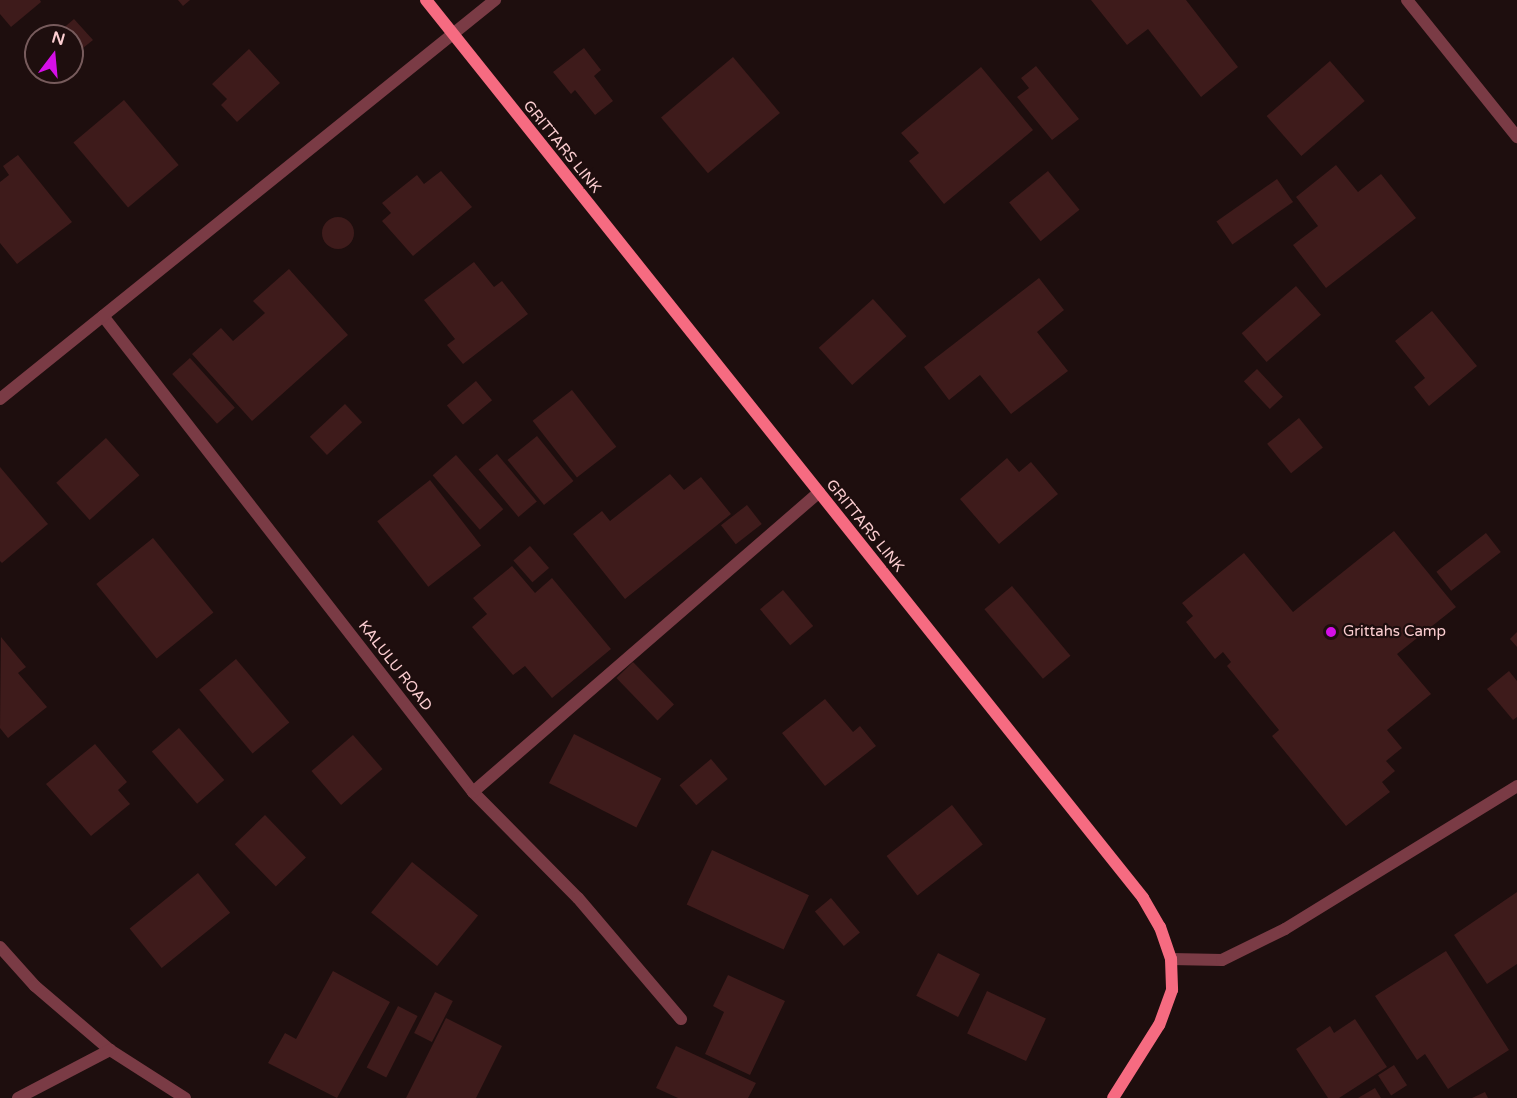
<!DOCTYPE html>
<html>
<head>
<meta charset="utf-8">
<style>
	body { margin:0 }
	#map { position:relative; width:1517px; height:1098px; overflow:hidden; background:#1e0e0e; font-family:"Varela Round",sans-serif }
	div>[style] { position:absolute }
	[style*='--x'] { left:calc(var(--x)*1px); top:calc(var(--y)*1px); width:calc(var(--w)*1px); rotate:calc(var(--a)*1deg) }
	.building>* { inset:0; background:#3e1b1b; transform-origin:0 0 }
	.round { border-radius:50% }
	.street>* { height:12px; margin:-6px; padding:0 6px; transform-origin:6px; border-radius:6px; background:#7a3b45 }
	.secondary>* { height:12px; margin:-6px; padding:0 6px; transform-origin:6px; border-radius:6px; background:#f66b81 }
	.dots>* { width:16px; height:16px; translate:-50% -50%; box-sizing:border-box; border:3px solid #1e0e0e; border-radius:50% }
	span { translate:-50% -50%; white-space:nowrap; text-align:center; line-height:1.15; -webkit-text-stroke:4.5px #1e0e0e; paint-order:stroke }
	.street-label { font-size:15px; color:#fcced1 }
	.poi-label { font-size:15px; color:#fcced1 }
	.left { translate:0 -50%; text-align:left }
	.north { position:absolute; left:24px; top:24px; width:60px; height:60px; box-sizing:border-box; background:#1e0e0e; border:2px solid #775b5c; border-radius:50%; rotate:16deg; font-size:16px; font-weight:700; line-height:24px; text-align:center; color:#fcced1 }
	.north::after { content:''; display:block; margin:auto; width:21px; height:27px; background:#d50fe7; clip-path:polygon(50% 0,100% 100%,50% 72%,0 100%) }
</style>
</head>
<body>
<div id="map">
	<div class="building">
		<i style="clip-path:polygon(0 0,40px 0,41px 2px,11px 27px,0 14px)"></i>
		<i style="clip-path:polygon(178px 0,190px 0,183px 6px)"></i>
		<i style="clip-path:polygon(1091px 0,1186px 0,1238px 67px,1201px 97px,1148px 29px,1127px 45px)"></i>
		<i style="clip-path:polygon(74px 19px,93px 40px,78px 52px,72px 45px,72px 36px,64px 36px,60px 31px)"></i>
		<i style="clip-path:polygon(584px 48px,601px 70px,594px 76px,613px 101px,595px 115px,575px 90px,571px 94px,553px 72px)"></i>
		<i style="clip-path:polygon(249px 49px,280px 83px,237px 122px,221px 105px,227px 99px,212px 84px)"></i>
		<i style="left:733px;top:57px;width:73px;height:94px;rotate:50deg"></i>
		<i style="left:1330px;top:61px;width:53px;height:84px;rotate:49deg"></i>
		<i style="clip-path:polygon(1036px 66px,1079px 119px,1052px 140px,1017px 97px,1029px 88px,1021px 78px)"></i>
		<i style="clip-path:polygon(981px 67px,1033px 130px,944px 204px,909px 161px,919px 153px,901px 133px)"></i>
		<i style="left:124px;top:100px;width:85px;height:66px;rotate:50deg"></i>
		<i style="clip-path:polygon(18px 155px,72px 222px,17px 264px,0 243px,0 182px,9px 175px,3px 166px)"></i>
		<i style="clip-path:polygon(1336px 165px,1358px 192px,1381px 174px,1416px 218px,1326px 288px,1293px 245px,1318px 226px,1296px 197px)"></i>
		<i style="clip-path:polygon(441px 171px,472px 207px,413px 256px,382px 221px,391px 213px,382px 203px,417px 175px,424px 184px)"></i>
		<i style="left:1048px;top:171px;width:50px;height:50px;rotate:51deg"></i>
		<i style="left:1277px;top:179px;width:28px;height:74px;rotate:55deg"></i>
		<i class="round" style="left:322px;top:217px;width:32px;height:32px"></i>
		<i style="clip-path:polygon(474px 262px,494px 287px,502px 281px,528px 314px,463px 364px,447px 345px,455px 339px,424px 300px)"></i>
		<i style="clip-path:polygon(289px 269px,348px 335px,252px 421px,192px 354px,221px 328px,233px 341px,265px 313px,253px 301px)"></i>
		<i style="clip-path:polygon(1039px 278px,1064px 310px,1037px 332px,1068px 371px,1011px 414px,980px 375px,949px 400px,924px 367px)"></i>
		<i style="left:1296px;top:286px;width:38px;height:72px;rotate:49deg"></i>
		<i style="left:873px;top:299px;width:50px;height:73px;rotate:48deg"></i>
		<i style="clip-path:polygon(1432px 311px,1477px 366px,1429px 406px,1414px 387px,1425px 378px,1395px 341px)"></i>
		<i style="left:190px;top:358px;width:67px;height:24px;rotate:48deg"></i>
		<i style="left:1257px;top:369px;width:38px;height:18px;rotate:47deg"></i>
		<i style="left:476px;top:381px;width:25px;height:38px;rotate:50deg"></i>
		<i style="left:572px;top:390px;width:72px;height:50px;rotate:52deg"></i>
		<i style="left:345px;top:404px;width:25px;height:48px;rotate:47deg"></i>
		<i style="left:1299px;top:418px;width:38px;height:41px;rotate:51deg"></i>
		<i style="left:537px;top:436px;width:58px;height:38px;rotate:51deg"></i>
		<i style="left:106px;top:438px;width:50px;height:67px;rotate:48deg"></i>
		<i style="left:497px;top:454px;width:62px;height:24px;rotate:50deg"></i>
		<i style="left:456px;top:455px;width:72px;height:31px;rotate:49deg"></i>
		<i style="clip-path:polygon(1007px 458px,1019px 472px,1031px 462px,1058px 494px,999px 544px,960px 499px)"></i>
		<i style="clip-path:polygon(0 467px,48px 524px,2px 563px,0 561px)"></i>
		<i style="clip-path:polygon(670px 474px,684px 490px,701px 477px,731px 514px,625px 599px,573px 534px,602px 511px,610px 521px)"></i>
		<i style="left:430px;top:480px;width:83px;height:67px;rotate:52deg"></i>
		<i style="left:747px;top:505px;width:24px;height:33px;rotate:52deg"></i>
		<i style="clip-path:polygon(1394px 531px,1456px 607px,1397px 654px,1431px 694px,1387px 730px,1402px 748px,1386px 761px,1395px 771px,1382px 782px,1390px 792px,1346px 826px,1272px 736px,1279px 730px,1227px 666px,1231px 662px,1223px 652px,1215px 659px,1186px 622px,1193px 616px,1182px 603px,1244px 553px,1293px 612px)"></i>
		<i style="left:1486px;top:533px;width:24px;height:63px;rotate:52deg"></i>
		<i style="left:153px;top:538px;width:96px;height:73px;rotate:51deg"></i>
		<i style="left:530px;top:546px;width:29px;height:22px;rotate:49deg"></i>
		<i style="clip-path:polygon(512px 566px,535px 593px,552px 578px,611px 649px,552px 698px,525px 666px,513px 675px,472px 627px,487px 614px,473px 598px)"></i>
		<i style="left:1012px;top:586px;width:91px;height:36px;rotate:50deg"></i>
		<i style="left:783px;top:590px;width:47px;height:30px;rotate:50deg"></i>
		<i style="clip-path:polygon(1517px 632px,1517px 647px,1510px 639px)"></i>
		<i style="clip-path:polygon(1px 637px,26px 667px,18px 673px,47px 707px,8px 738px,0 728px)"></i>
		<i style="left:236px;top:659px;width:83px;height:48px;rotate:50deg"></i>
		<i style="left:633px;top:662px;width:59px;height:23px;rotate:46deg"></i>
		<i style="clip-path:polygon(1509px 671px,1517px 681px,1517px 717px,1513px 720px,1487px 689px)"></i>
		<i style="clip-path:polygon(825px 699px,853px 732px,860px 726px,876px 746px,825px 786px,782px 733px)"></i>
		<i style="left:179px;top:728px;width:69px;height:36px;rotate:49deg"></i>
		<i style="left:574px;top:734px;width:98px;height:55px;rotate:27deg"></i>
		<i style="left:353px;top:735px;width:45px;height:55px;rotate:49deg"></i>
		<i style="clip-path:polygon(95px 744px,127px 782px,118px 790px,130px 804px,91px 836px,46px 784px)"></i>
		<i style="left:711px;top:759px;width:26px;height:41px;rotate:50deg"></i>
		<i style="left:952px;top:805px;width:50px;height:83px;rotate:52deg"></i>
		<i style="left:265px;top:815px;width:59px;height:42px;rotate:46deg"></i>
		<i style="left:712px;top:850px;width:107px;height:60px;rotate:25deg"></i>
		<i style="left:412px;top:862px;width:85px;height:65px;rotate:39deg"></i>
		<i style="left:198px;top:873px;width:51px;height:88px;rotate:51deg"></i>
		<i style="clip-path:polygon(1517px 892px,1517px 964px,1487px 984px,1454px 935px)"></i>
		<i style="left:831px;top:898px;width:45px;height:21px;rotate:50deg"></i>
		<i style="clip-path:polygon(1446px 951px,1509px 1050px,1448px 1089px,1425px 1054px,1417px 1060px,1375px 996px)"></i>
		<i style="left:938px;top:953px;width:47px;height:48px;rotate:27deg"></i>
		<i style="clip-path:polygon(333px 971px,390px 1002px,337px 1098px,268px 1063px,285px 1033px,296px 1039px)"></i>
		<i style="clip-path:polygon(728px 975px,785px 1001px,750px 1075px,705px 1054px,724px 1012px,713px 1006px)"></i>
		<i style="left:987px;top:991px;width:65px;height:47px;rotate:25deg"></i>
		<i style="left:435px;top:992px;width:20px;height:46px;rotate:27deg"></i>
		<i style="left:398px;top:1006px;width:22px;height:69px;rotate:27deg"></i>
		<i style="clip-path:polygon(446px 1018px,502px 1046px,476px 1098px,406px 1098px)"></i>
		<i style="clip-path:polygon(1355px 1019px,1387px 1067px,1339px 1098px,1328px 1098px,1296px 1049px,1330px 1026px,1334px 1033px)"></i>
		<i style="clip-path:polygon(676px 1046px,756px 1083px,748px 1098px,678px 1098px,656px 1088px)"></i>
		<i style="left:1394px;top:1065px;width:24px;height:19px;rotate:57deg"></i>
		<i style="clip-path:polygon(1375px 1088px,1381px 1098px,1358px 1098px)"></i>
		<i style="clip-path:polygon(1485px 1092px,1488px 1098px,1472px 1098px)"></i>
	</div>
	<div class="street">
		<i style="--x:1407;--y:0;--w:176;--a:51.2"></i>
		<i style="--x:103;--y:316;--w:603;--a:52.14"></i>
		<i style="--x:473;--y:792;--w:149;--a:45.3"></i>
		<i style="--x:578;--y:898;--w:159;--a:49.6"></i>
		<i style="--x:0;--y:399;--w:636;--a:-38.87"></i>
		<i style="--x:473;--y:792;--w:458;--a:-40.9"></i>
		<i style="--x:0;--y:947;--w:52;--a:48.1"></i>
		<i style="--x:35;--y:986;--w:99;--a:40.5"></i>
		<i style="--x:110;--y:1050;--w:89;--a:32.6"></i>
		<i style="--x:1171;--y:959;--w:51;--a:1.1"></i>
		<i style="--x:1222;--y:960;--w:70;--a:-26.2"></i>
		<i style="--x:1285;--y:929;--w:273;--a:-31.6"></i>
		<i style="--x:18;--y:1098;--w:104;--a:-27.6"></i>
	</div>
	<div class="secondary">
		<i style="--x:426;--y:0;--w:1149;--a:51.39"></i>
		<i style="--x:1143;--y:898;--w:34;--a:60"></i>
		<i style="--x:1160;--y:927;--w:34;--a:71"></i>
		<i style="--x:1171;--y:959;--w:31;--a:88"></i>
		<i style="--x:1172;--y:990;--w:37;--a:110"></i>
		<i style="--x:1159;--y:1025;--w:86;--a:122.2"></i>
	</div>
	<div class="dots">
		<i style="left:1331px;top:632px;background:#d50fe7"></i>
	</div>
	<div class="street-label">
		<span style="left:562px;top:147px;rotate:51deg">GRITTARS LINK</span>
		<span style="left:865px;top:526px;rotate:51deg">GRITTARS LINK</span>
		<span style="left:395px;top:666px;rotate:52deg">KALULU ROAD</span>
	</div>
	<div class="poi-label">
		<span class="left" style="left:1343px;top:632px">Grittahs Camp</span>
	</div>
	<div class="north">N</div>
</div>
</body>
</html>
